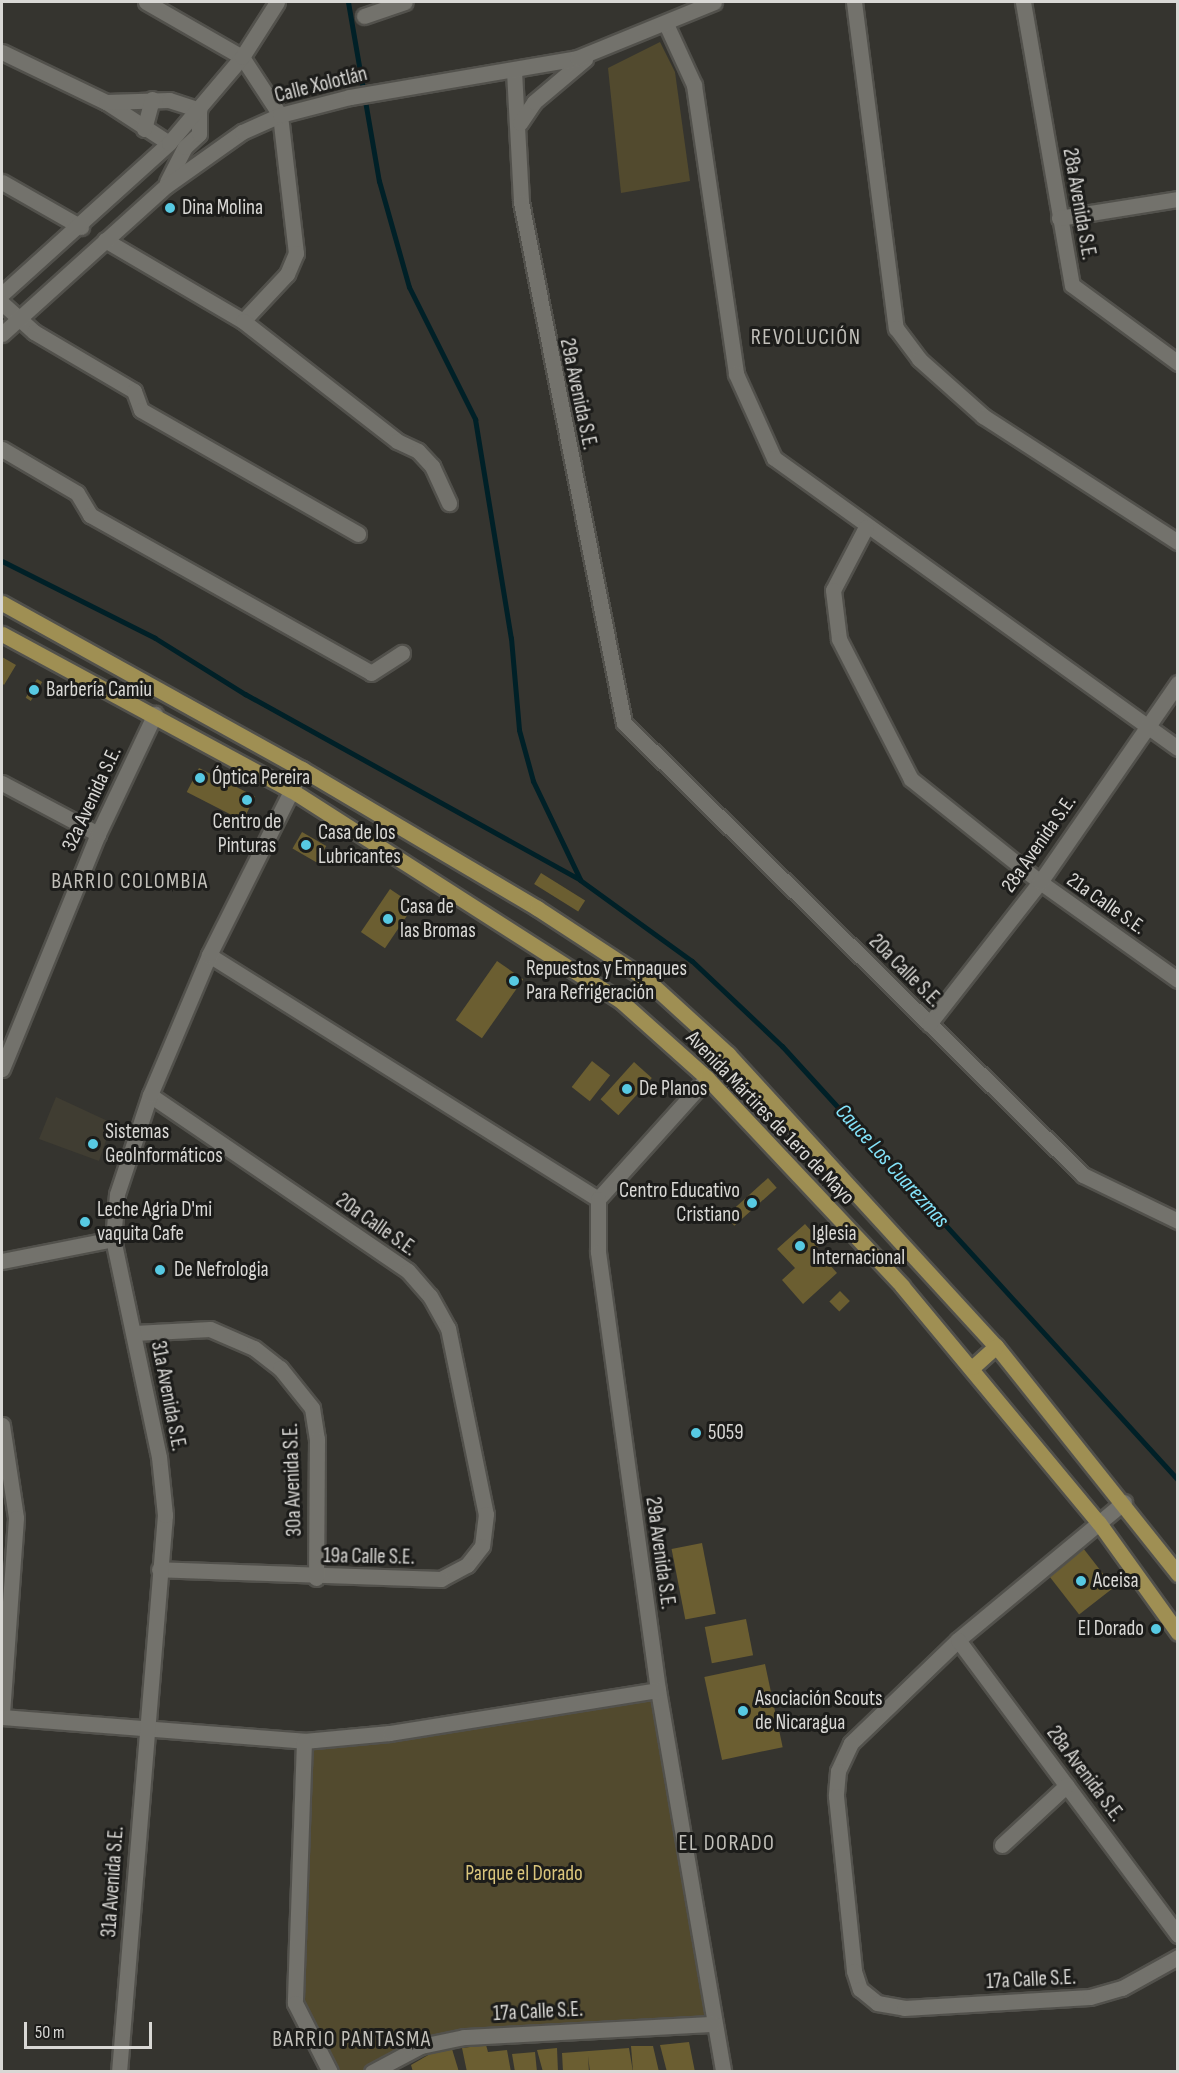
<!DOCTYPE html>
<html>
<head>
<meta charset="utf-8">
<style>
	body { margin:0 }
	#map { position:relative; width:1179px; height:2073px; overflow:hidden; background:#35342f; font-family:"Sofia Sans Condensed",sans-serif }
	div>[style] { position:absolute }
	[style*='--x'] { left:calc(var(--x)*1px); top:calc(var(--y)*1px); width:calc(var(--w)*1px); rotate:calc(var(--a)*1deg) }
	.built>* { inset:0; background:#403d32 }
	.green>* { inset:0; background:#524a2e }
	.stream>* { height:5px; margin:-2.5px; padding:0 2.5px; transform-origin:2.5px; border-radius:2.5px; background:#002027 }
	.building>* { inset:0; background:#6b5e31; transform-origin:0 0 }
	.roads { filter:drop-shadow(2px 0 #52514c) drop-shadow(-2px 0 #52514c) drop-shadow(0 2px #52514c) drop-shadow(0 -2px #52514c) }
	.minor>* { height:15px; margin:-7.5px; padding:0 7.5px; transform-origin:7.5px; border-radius:7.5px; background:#73726c }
	.major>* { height:15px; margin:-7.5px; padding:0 7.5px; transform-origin:7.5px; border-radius:7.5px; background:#9f8f53 }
	.dots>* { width:16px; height:16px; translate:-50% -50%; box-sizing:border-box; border:3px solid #1c1c1a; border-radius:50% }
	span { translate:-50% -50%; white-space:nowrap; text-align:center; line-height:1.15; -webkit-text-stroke:6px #1c1c1a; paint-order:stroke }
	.street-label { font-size:21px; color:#d9d8d5 }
	.poi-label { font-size:21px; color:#d9d8d5 }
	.left { translate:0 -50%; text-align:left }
	.right { translate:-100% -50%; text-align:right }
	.park-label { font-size:21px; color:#dac57c }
	.neighbourhood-label { font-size:22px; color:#c2c0ba; letter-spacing:1.5px }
	.water-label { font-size:22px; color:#84e4fb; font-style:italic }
	.frame { position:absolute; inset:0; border:3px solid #d9d8d5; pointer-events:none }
	.scale { position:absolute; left:24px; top:2022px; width:128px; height:27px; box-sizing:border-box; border:3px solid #d9d8d5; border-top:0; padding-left:8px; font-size:18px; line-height:21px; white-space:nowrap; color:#d9d8d5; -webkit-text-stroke:4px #1c1c1a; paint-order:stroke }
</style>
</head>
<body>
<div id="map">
	<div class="built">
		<i style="clip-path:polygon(56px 1097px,112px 1123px,99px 1161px,39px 1139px)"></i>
	</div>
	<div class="green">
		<i style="clip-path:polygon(660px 42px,675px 72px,690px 181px,621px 193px,608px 68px)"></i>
		<i style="clip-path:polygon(658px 1690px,713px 2024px,464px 2037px,372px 2071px,330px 2072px,302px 2026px,304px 1741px)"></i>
	</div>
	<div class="stream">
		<i style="--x:348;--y:2;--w:182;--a:80.2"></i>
		<i style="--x:379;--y:181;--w:110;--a:74.2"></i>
		<i style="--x:409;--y:287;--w:148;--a:63.4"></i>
		<i style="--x:475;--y:419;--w:222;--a:80.7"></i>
		<i style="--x:511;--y:638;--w:92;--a:85"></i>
		<i style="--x:519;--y:730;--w:53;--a:74.6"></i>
		<i style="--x:533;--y:781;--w:109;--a:64.4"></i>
		<i style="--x:2;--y:561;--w:171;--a:26.7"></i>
		<i style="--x:155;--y:638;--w:106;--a:31.9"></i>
		<i style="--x:245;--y:694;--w:383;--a:29"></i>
		<i style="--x:580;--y:880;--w:138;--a:35.9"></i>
		<i style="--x:692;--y:961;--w:124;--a:43.4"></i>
		<i style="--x:782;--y:1046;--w:588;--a:47.62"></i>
	</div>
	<div class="building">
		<i style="clip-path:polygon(2px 657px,16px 665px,4px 685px,2px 683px)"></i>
		<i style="left:37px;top:679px;width:6px;height:22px;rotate:31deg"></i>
		<i style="left:199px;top:768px;width:63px;height:27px;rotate:27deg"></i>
		<i style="left:302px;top:832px;width:28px;height:19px;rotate:30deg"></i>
		<i style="left:541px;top:873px;width:52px;height:13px;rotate:32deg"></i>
		<i style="left:390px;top:889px;width:29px;height:52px;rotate:34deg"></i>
		<i style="left:497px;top:961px;width:32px;height:72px;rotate:35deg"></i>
		<i style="left:592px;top:1061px;width:23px;height:33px;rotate:38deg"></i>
		<i style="left:634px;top:1062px;width:24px;height:50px;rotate:42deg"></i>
		<i style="left:768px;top:1178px;width:13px;height:57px;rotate:48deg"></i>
		<i style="clip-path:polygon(805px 1224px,822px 1243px,816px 1249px,837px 1273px,803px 1304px,782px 1280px,795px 1268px,777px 1249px)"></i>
		<i style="left:840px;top:1291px;width:14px;height:15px;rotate:45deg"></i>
		<i style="left:702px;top:1543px;width:72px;height:31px;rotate:79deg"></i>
		<i style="left:1083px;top:1548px;width:50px;height:44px;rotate:52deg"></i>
		<i style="left:746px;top:1619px;width:37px;height:42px;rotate:79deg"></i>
		<i style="left:765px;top:1664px;width:85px;height:62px;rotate:78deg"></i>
		<i style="clip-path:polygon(689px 2042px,695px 2072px,667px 2072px,660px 2045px)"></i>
		<i style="clip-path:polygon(486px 2045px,488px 2052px,507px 2050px,511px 2072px,467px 2072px,462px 2048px)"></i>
		<i style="clip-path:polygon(631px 2046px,653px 2046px,659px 2072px,633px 2072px)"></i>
		<i style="clip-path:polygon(557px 2048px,558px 2072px,543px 2072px,537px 2050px)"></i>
		<i style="clip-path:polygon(629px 2048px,633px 2072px,590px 2072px,588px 2056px,589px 2072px,563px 2072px,562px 2053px)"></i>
		<i style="clip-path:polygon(452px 2049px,459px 2072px,413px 2072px,411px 2065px,430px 2054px)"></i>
		<i style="clip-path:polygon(535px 2052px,537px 2072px,515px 2072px,512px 2054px)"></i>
	</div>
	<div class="roads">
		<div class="minor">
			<i style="--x:146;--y:2;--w:111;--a:29.8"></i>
			<i style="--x:242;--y:57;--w:69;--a:56.8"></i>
			<i style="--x:280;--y:115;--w:139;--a:83.4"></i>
			<i style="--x:296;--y:253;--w:23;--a:113"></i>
			<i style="--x:287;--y:274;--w:64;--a:133.1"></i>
			<i style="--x:854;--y:2;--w:329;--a:82.7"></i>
			<i style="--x:896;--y:328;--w:39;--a:53"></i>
			<i style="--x:919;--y:359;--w:86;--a:41.7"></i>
			<i style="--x:983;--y:416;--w:232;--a:32.9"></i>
			<i style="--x:1023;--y:2;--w:287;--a:80.2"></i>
			<i style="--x:1072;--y:285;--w:132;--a:36.3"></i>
			<i style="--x:364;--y:16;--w:43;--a:-18.9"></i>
			<i style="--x:666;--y:24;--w:67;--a:65.3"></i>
			<i style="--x:694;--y:85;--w:292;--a:81.7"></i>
			<i style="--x:736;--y:374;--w:92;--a:65.7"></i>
			<i style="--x:774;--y:458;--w:497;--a:35.7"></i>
			<i style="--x:2;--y:52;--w:115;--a:25.7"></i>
			<i style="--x:106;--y:102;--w:75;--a:33.1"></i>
			<i style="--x:514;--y:71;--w:131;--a:86.9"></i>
			<i style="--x:521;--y:202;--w:531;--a:78.82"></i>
			<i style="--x:624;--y:723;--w:644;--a:44.56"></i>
			<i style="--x:1083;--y:1175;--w:106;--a:25.8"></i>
			<i style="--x:106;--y:102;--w:63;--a:-1.8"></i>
			<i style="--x:169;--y:100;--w:32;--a:18"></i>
			<i style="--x:520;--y:123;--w:25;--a:-56"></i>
			<i style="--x:534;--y:102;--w:67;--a:-40.1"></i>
			<i style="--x:144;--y:129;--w:31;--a:-75"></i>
			<i style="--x:2;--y:182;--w:91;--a:29.7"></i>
			<i style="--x:167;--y:182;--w:39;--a:-63"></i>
			<i style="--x:185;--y:147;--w:19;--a:-43"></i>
			<i style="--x:199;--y:134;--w:24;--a:-90"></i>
			<i style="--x:1059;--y:218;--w:121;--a:-9.1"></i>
			<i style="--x:105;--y:240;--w:160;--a:30.4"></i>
			<i style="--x:243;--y:321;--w:195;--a:37.9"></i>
			<i style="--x:397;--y:441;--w:23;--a:25"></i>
			<i style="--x:418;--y:451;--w:21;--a:47"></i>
			<i style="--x:432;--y:466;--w:41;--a:65.3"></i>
			<i style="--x:2;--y:294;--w:225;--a:-42.1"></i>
			<i style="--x:169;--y:143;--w:113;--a:-49.7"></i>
			<i style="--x:242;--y:57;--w:65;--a:-57.5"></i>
			<i style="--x:2;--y:303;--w:43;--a:42.2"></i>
			<i style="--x:34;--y:332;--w:116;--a:30.5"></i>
			<i style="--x:134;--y:391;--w:20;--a:70"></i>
			<i style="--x:141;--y:410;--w:250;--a:29.7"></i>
			<i style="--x:2;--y:334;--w:221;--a:-42.1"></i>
			<i style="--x:166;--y:186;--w:93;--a:-35.4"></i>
			<i style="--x:242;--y:132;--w:42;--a:-24.1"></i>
			<i style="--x:280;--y:115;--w:72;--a:-14.4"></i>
			<i style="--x:350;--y:97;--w:230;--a:-9.7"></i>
			<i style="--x:577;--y:58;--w:148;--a:-22.2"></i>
			<i style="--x:2;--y:449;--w:87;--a:30.4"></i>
			<i style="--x:77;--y:493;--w:26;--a:59"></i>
			<i style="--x:90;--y:515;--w:322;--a:29.3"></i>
			<i style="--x:371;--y:673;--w:37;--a:-33"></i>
			<i style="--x:866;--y:527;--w:71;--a:117.6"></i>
			<i style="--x:833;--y:590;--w:49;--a:83"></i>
			<i style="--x:839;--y:639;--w:157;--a:62.8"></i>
			<i style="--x:911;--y:779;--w:165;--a:38.6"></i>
			<i style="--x:1040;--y:882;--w:169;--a:35.4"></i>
			<i style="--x:2;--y:783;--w:109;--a:28"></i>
			<i style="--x:209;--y:955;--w:459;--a:32.1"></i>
			<i style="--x:929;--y:1024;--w:180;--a:-52"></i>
			<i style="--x:1040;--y:882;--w:242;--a:-55.3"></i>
			<i style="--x:2;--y:1069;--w:254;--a:-67.8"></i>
			<i style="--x:98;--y:834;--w:133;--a:-64.6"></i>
			<i style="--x:707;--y:1078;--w:163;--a:132"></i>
			<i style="--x:598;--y:1199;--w:53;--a:90"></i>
			<i style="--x:598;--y:1252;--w:442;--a:82.2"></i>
			<i style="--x:658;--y:1690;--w:387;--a:80.3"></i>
			<i style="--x:150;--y:1095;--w:312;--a:34.3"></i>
			<i style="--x:408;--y:1271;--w:33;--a:49"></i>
			<i style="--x:430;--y:1296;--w:37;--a:61"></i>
			<i style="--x:448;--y:1328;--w:190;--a:78.5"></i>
			<i style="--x:486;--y:1514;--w:32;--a:97"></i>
			<i style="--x:482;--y:1546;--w:24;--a:128"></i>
			<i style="--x:467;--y:1565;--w:30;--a:152"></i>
			<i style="--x:441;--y:1579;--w:282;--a:-178"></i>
			<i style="--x:2;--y:1261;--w:113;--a:-11.2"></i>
			<i style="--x:134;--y:1333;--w:76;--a:-3"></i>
			<i style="--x:210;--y:1329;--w:48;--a:23.4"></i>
			<i style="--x:254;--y:1348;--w:33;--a:38"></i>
			<i style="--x:280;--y:1368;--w:51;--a:51.3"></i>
			<i style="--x:312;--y:1408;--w:31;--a:81"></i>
			<i style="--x:317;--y:1439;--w:139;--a:90.4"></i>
			<i style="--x:2;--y:1425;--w:94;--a:81.4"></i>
			<i style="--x:16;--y:1518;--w:196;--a:94.1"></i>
			<i style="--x:1124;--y:1502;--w:216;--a:140.3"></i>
			<i style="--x:958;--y:1640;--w:149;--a:136.1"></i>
			<i style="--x:851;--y:1743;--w:31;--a:115"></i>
			<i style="--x:838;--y:1771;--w:25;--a:95"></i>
			<i style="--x:836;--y:1796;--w:176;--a:84.1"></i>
			<i style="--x:854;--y:1971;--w:19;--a:72"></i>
			<i style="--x:860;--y:1989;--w:22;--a:39"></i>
			<i style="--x:877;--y:2003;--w:27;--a:10"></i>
			<i style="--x:904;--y:2008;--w:186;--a:-3.4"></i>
			<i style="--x:1090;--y:1997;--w:33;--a:-16"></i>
			<i style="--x:1122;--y:1988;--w:64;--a:-29"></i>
			<i style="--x:958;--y:1640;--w:368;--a:53.3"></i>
			<i style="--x:2;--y:1717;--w:303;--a:4.5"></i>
			<i style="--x:304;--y:1741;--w:86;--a:-5.3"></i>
			<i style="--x:390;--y:1733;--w:271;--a:-9.1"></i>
			<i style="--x:304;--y:1741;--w:262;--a:92"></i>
			<i style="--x:295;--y:2003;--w:77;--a:63.1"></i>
			<i style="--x:1002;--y:1845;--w:88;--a:-42.7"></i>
			<i style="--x:119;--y:2072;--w:559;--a:-85.28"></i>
			<i style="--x:165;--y:1515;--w:58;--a:-95.9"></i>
			<i style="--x:159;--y:1457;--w:223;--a:-101.9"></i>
			<i style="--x:113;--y:1239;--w:45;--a:-84.9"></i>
			<i style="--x:117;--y:1194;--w:104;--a:-71.6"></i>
			<i style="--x:150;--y:1095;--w:152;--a:-67.1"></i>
			<i style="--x:209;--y:955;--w:208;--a:-63.4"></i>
			<i style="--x:372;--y:2072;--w:55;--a:-28"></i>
			<i style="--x:421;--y:2046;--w:44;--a:-11.8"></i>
			<i style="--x:464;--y:2037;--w:249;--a:-3"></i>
		</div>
		<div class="major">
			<i style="--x:2;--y:603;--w:343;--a:29"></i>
			<i style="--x:302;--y:769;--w:273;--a:30.6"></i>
			<i style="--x:537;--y:908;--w:131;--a:33.2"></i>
			<i style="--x:647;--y:980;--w:110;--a:42.4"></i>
			<i style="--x:728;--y:1054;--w:396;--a:47.5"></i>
			<i style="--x:996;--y:1346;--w:292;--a:51.4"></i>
			<i style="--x:2;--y:634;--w:328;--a:28.4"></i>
			<i style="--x:291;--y:790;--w:393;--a:32.6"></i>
			<i style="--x:622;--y:1002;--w:114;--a:41.8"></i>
			<i style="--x:707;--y:1078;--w:285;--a:46.8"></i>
			<i style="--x:902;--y:1286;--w:308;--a:50.3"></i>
			<i style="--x:1099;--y:1523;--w:135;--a:54.3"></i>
			<i style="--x:973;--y:1367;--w:31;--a:-42"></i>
		</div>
	</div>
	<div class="dots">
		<i style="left:170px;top:208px;background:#57c9e2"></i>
		<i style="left:34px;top:690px;background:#57c9e2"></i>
		<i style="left:200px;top:778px;background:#57c9e2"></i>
		<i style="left:247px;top:800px;background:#57c9e2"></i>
		<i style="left:306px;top:845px;background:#57c9e2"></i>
		<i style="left:388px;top:919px;background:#57c9e2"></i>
		<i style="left:514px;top:981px;background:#57c9e2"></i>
		<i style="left:627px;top:1089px;background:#57c9e2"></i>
		<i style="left:93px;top:1144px;background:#57c9e2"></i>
		<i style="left:752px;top:1203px;background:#57c9e2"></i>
		<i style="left:85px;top:1222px;background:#57c9e2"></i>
		<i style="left:800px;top:1246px;background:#57c9e2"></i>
		<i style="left:160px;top:1270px;background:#57c9e2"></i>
		<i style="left:696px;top:1433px;background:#57c9e2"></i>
		<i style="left:1081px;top:1581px;background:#57c9e2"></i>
		<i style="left:1156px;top:1629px;background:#57c9e2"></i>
		<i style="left:743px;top:1711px;background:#57c9e2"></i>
	</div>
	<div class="street-label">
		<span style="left:321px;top:85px;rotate:-14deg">Calle Xolotlán</span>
		<span style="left:1079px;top:204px;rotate:80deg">28a Avenida S.E.</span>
		<span style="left:578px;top:394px;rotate:78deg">29a Avenida S.E.</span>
		<span style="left:92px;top:799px;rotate:-65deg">32a Avenida S.E.</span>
		<span style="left:1039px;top:844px;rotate:-55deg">28a Avenida S.E.</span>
		<span style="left:1106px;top:904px;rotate:35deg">21a Calle S.E.</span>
		<span style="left:905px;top:971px;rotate:45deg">20a Calle S.E.</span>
		<span style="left:770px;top:1118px;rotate:46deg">Avenida Mártires de 1ero de Mayo</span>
		<span style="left:376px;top:1225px;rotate:35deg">20a Calle S.E.</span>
		<span style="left:168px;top:1396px;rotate:79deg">31a Avenida S.E.</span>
		<span style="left:293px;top:1480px;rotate:-92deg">30a Avenida S.E.</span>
		<span style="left:660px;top:1553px;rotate:82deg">29a Avenida S.E.</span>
		<span style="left:369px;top:1557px;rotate:1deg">19a Calle S.E.</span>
		<span style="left:1085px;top:1774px;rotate:53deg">28a Avenida S.E.</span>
		<span style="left:113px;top:1882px;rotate:-86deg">31a Avenida S.E.</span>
		<span style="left:1031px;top:1980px;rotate:-3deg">17a Calle S.E.</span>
		<span style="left:538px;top:2012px;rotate:-3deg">17a Calle S.E.</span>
	</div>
	<div class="poi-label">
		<span class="left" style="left:182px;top:208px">Dina Molina</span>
		<span class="left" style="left:46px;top:690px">Barbería Camiu</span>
		<span class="left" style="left:212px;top:778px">Óptica Pereira</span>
		<span style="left:247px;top:834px">Centro de<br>Pinturas</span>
		<span class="left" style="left:318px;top:845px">Casa de los<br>Lubricantes</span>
		<span class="left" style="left:400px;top:919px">Casa de<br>las Bromas</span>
		<span class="left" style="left:526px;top:981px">Repuestos y Empaques<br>Para Refrigeración</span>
		<span class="left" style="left:639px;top:1089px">De Planos</span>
		<span class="left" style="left:105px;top:1144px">Sistemas<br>GeoInformáticos</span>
		<span class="right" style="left:740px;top:1203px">Centro Educativo<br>Cristiano</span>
		<span class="left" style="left:97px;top:1222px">Leche Agria D'mi<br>vaquita Cafe</span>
		<span class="left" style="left:812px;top:1246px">Iglesia<br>Internacional</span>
		<span class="left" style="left:174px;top:1270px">De Nefrologia</span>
		<span class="left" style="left:708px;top:1433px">5059</span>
		<span class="left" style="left:1093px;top:1581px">Aceisa</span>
		<span class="right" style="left:1144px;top:1629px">El Dorado</span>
		<span class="left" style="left:755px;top:1711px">Asociación Scouts<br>de Nicaragua</span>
	</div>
	<div class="park-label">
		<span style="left:524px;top:1874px">Parque el Dorado</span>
	</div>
	<div class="neighbourhood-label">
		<span style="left:806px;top:338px">REVOLUCIÓN</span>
		<span style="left:130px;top:882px">BARRIO COLOMBIA</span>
		<span style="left:727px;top:1844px">EL DORADO</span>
		<span style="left:352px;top:2040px">BARRIO PANTASMA</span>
	</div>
	<div class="water-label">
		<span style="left:892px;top:1166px;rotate:48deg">Cauce Los Cuarezmas</span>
	</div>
	<div class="frame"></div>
	<div class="scale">50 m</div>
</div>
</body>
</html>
